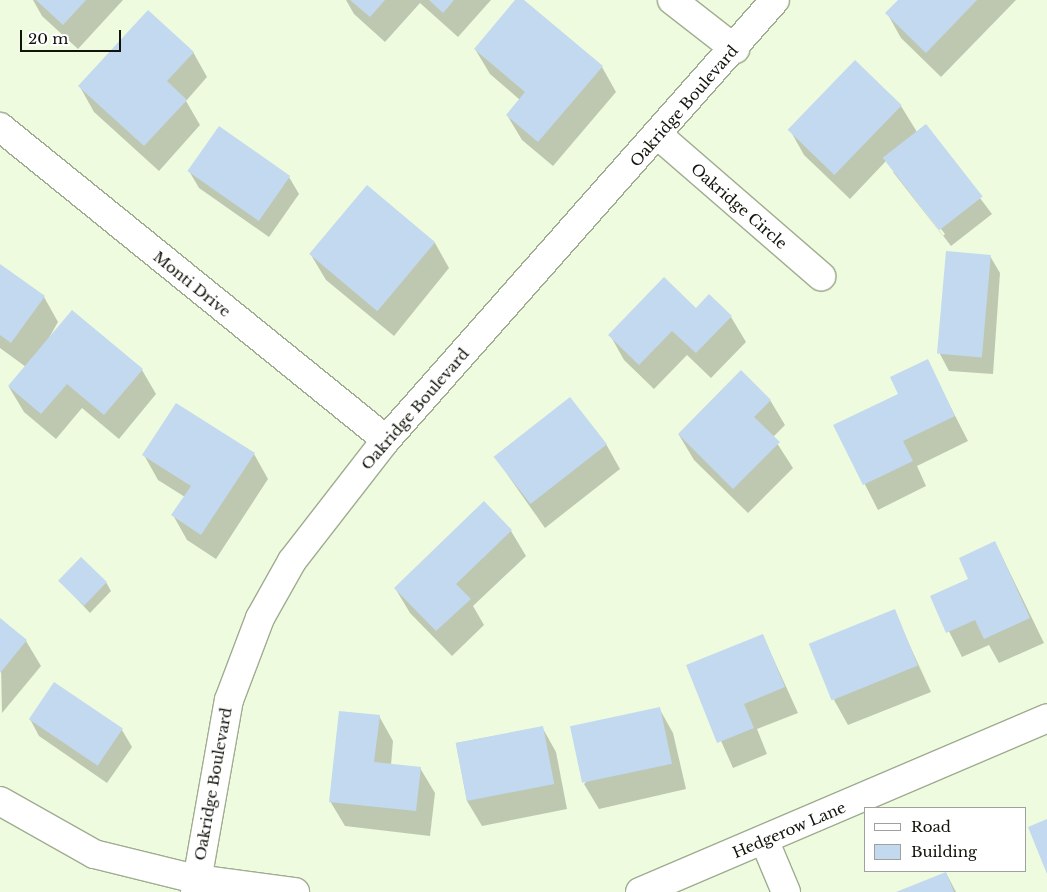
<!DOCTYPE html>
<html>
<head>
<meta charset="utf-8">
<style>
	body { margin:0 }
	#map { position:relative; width:1047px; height:892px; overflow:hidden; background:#eefbde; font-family:"Libre Baskerville",serif }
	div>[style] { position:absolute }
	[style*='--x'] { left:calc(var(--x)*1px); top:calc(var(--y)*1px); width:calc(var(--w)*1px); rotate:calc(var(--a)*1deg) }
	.shadow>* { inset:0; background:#0003 }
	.building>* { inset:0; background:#c2d9f0; transform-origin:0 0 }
	.roads { filter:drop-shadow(1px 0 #a0ac91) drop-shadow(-1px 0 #a0ac91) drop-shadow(0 1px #a0ac91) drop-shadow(0 -1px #a0ac91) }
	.minor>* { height:28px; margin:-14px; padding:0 14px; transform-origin:14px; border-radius:14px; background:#fff }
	span { translate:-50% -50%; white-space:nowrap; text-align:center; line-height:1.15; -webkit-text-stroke:4px #fff; paint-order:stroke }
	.street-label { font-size:15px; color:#10140a }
	.legend { position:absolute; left:864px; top:807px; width:162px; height:65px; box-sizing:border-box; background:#fff; border:1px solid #9fa19d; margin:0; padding:6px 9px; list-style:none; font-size:15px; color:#10140a }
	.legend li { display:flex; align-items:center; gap:10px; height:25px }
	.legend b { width:25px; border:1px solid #9fa19d }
	.scale { position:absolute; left:20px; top:30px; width:101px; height:22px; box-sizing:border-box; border:2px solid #10140a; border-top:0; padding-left:6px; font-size:15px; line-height:18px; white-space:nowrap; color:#10140a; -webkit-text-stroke:4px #fff; paint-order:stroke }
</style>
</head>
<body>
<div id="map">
	<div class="shadow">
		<i style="clip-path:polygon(33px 0,123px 0,78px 49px,42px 16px)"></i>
		<i style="clip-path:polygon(346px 0,491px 0,458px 37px,420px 3px,385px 42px,354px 14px)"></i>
		<i style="clip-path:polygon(517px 0,602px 67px,616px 92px,553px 166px,522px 140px,507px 115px,520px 100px,490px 74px,475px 49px)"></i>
		<i style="clip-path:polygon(900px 0,1016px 0,941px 77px,901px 38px,887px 13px)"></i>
		<i style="clip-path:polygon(193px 52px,207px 77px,186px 101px,200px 125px,159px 171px,94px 112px,80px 87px)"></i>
		<i style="clip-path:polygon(evenodd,901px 106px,917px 132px,925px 125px,992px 214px,951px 246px,886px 161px,850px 199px,804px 155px,790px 130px,901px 106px,893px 172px,896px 172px,945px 234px,943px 236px,893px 172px)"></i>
		<i style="clip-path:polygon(220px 128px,289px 177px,299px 194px,269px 237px,199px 188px,189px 171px)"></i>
		<i style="clip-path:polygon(435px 243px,449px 268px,394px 336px,326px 280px,311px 255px)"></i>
		<i style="clip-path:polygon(990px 256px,1000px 273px,993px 374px,949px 371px,940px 354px)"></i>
		<i style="clip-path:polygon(0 265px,44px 297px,58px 322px,46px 343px,142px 370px,156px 394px,119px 439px,82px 408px,56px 439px,24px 412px,9px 387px,26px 367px,0 348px)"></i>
		<i style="clip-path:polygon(709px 296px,731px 317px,746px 342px,711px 378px,687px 355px,654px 389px,624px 360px,610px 335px,696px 309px)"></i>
		<i style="clip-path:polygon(927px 361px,968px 441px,917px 466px,926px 486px,878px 510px,835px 426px,900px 394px)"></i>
		<i style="clip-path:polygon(770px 400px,785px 425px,773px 437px,793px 468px,748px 513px,694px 460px,679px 435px)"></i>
		<i style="clip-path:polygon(606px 444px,620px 469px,545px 528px,495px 457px)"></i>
		<i style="clip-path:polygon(254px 454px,268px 479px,216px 559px,187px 540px,173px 515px,185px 497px,158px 480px,144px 455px)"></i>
		<i style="clip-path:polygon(484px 502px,511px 531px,526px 556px,473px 606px,484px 625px,452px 656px,410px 613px,395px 588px)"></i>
		<i style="clip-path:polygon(995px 542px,1044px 643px,999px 663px,989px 645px,962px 657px,931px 596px,969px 579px)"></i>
		<i style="clip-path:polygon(60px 581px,106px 582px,111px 591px,90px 613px)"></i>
		<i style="clip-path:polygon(894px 611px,931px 692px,848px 725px,834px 700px)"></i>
		<i style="clip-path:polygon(0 620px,26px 641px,41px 666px,2px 713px)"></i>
		<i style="clip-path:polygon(763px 636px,798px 713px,757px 729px,767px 754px,733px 768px,688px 666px)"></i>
		<i style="clip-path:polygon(659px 708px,673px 733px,686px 789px,599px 809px,584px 784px)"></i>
		<i style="clip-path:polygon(379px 716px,393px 741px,391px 765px,420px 768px,435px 793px,430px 836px,345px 826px,330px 801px)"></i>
		<i style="clip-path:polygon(30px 719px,122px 730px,132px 747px,107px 783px,39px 736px)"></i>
		<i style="clip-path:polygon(542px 727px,556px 752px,567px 809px,482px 826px,467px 801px,456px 743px)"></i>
		<i style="clip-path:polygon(946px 873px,956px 892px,899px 892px)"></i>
	</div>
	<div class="building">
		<i style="clip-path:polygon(36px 0,86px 0,63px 25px)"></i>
		<i style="clip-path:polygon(350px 0,385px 0,370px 17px)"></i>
		<i style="clip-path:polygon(429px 0,454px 0,443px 13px)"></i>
		<i style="clip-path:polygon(515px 0,524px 0,603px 66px,538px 142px,506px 115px,525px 92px,474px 49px)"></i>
		<i style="clip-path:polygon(898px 0,977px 0,926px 53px,885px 13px)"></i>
		<i style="clip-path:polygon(148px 10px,194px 52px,167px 81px,187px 100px,144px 146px,78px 86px)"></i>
		<i style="left:855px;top:60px;width:65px;height:97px;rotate:44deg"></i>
		<i style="left:926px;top:124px;width:92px;height:55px;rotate:52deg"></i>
		<i style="left:219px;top:126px;width:87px;height:55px;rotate:35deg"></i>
		<i style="left:367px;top:185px;width:89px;height:90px;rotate:40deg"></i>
		<i style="left:946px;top:251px;width:45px;height:103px;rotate:5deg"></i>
		<i style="clip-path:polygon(0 264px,45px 296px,11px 343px,0 335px)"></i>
		<i style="clip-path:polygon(664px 277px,696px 308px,709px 294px,732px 316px,696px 353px,672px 331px,639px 365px,608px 335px)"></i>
		<i style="clip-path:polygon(72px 310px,143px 369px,104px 415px,67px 384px,41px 414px,8px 386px)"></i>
		<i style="clip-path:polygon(928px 359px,955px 416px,903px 441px,913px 461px,863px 485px,833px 425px,898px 394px,890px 377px)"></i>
		<i style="clip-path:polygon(741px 370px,771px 400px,754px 417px,780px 442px,733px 489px,678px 434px)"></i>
		<i style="left:570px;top:397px;width:60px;height:97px;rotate:52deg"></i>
		<i style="clip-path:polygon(176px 403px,255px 453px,201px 535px,171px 515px,191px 486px,142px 455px)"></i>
		<i style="clip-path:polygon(484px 501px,512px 530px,456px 584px,471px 599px,436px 631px,394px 588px)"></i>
		<i style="clip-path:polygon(995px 541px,1030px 618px,984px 639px,975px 620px,946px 633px,930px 596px,968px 579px,959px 558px)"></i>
		<i style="left:81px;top:557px;width:36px;height:33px;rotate:44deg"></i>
		<i style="left:895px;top:609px;width:61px;height:93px;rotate:68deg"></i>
		<i style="clip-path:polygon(0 618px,27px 640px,0 673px)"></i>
		<i style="clip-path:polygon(763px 634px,785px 687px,744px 704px,754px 728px,717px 743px,686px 665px)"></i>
		<i style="left:54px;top:682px;width:83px;height:45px;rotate:34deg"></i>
		<i style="left:660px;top:707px;width:58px;height:92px;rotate:78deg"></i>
		<i style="clip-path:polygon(339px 711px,380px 715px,374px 762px,421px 767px,416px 811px,329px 802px)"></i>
		<i style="left:543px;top:726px;width:59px;height:89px;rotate:79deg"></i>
		<i style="clip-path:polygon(1047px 819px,1047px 874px,1028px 827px)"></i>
		<i style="clip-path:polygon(946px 872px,954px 892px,896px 892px)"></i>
	</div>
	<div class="roads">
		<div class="minor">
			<i style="--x:672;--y:0;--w:80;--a:37.9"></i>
			<i style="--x:0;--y:127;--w:497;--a:39"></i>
			<i style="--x:658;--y:135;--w:216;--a:40.9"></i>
			<i style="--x:0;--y:801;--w:108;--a:29.4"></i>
			<i style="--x:94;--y:854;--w:105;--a:13.8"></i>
			<i style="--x:196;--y:879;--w:100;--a:7.5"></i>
			<i style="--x:765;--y:842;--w:54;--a:67.2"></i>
			<i style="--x:195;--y:892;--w:195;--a:-80"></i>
			<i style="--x:229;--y:700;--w:88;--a:-69.3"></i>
			<i style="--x:260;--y:618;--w:65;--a:-60.7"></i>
			<i style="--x:292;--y:561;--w:153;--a:-52.2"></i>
			<i style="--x:386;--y:440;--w:587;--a:-48.52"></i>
			<i style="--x:640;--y:892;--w:443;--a:-23.1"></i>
		</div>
	</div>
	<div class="street-label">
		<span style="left:684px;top:106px;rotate:-49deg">Oakridge Boulevard</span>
		<span style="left:739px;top:206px;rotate:41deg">Oakridge Circle</span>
		<span style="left:192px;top:284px;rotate:39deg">Monti Drive</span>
		<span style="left:415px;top:409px;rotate:-49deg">Oakridge Boulevard</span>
		<span style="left:213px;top:784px;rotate:-80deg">Oakridge Boulevard</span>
		<span style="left:789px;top:830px;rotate:-23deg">Hedgerow Lane</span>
	</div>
	<ul class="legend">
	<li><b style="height:6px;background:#fff"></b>Road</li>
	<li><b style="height:14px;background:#c2d9f0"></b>Building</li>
	</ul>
	<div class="scale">20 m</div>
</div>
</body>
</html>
